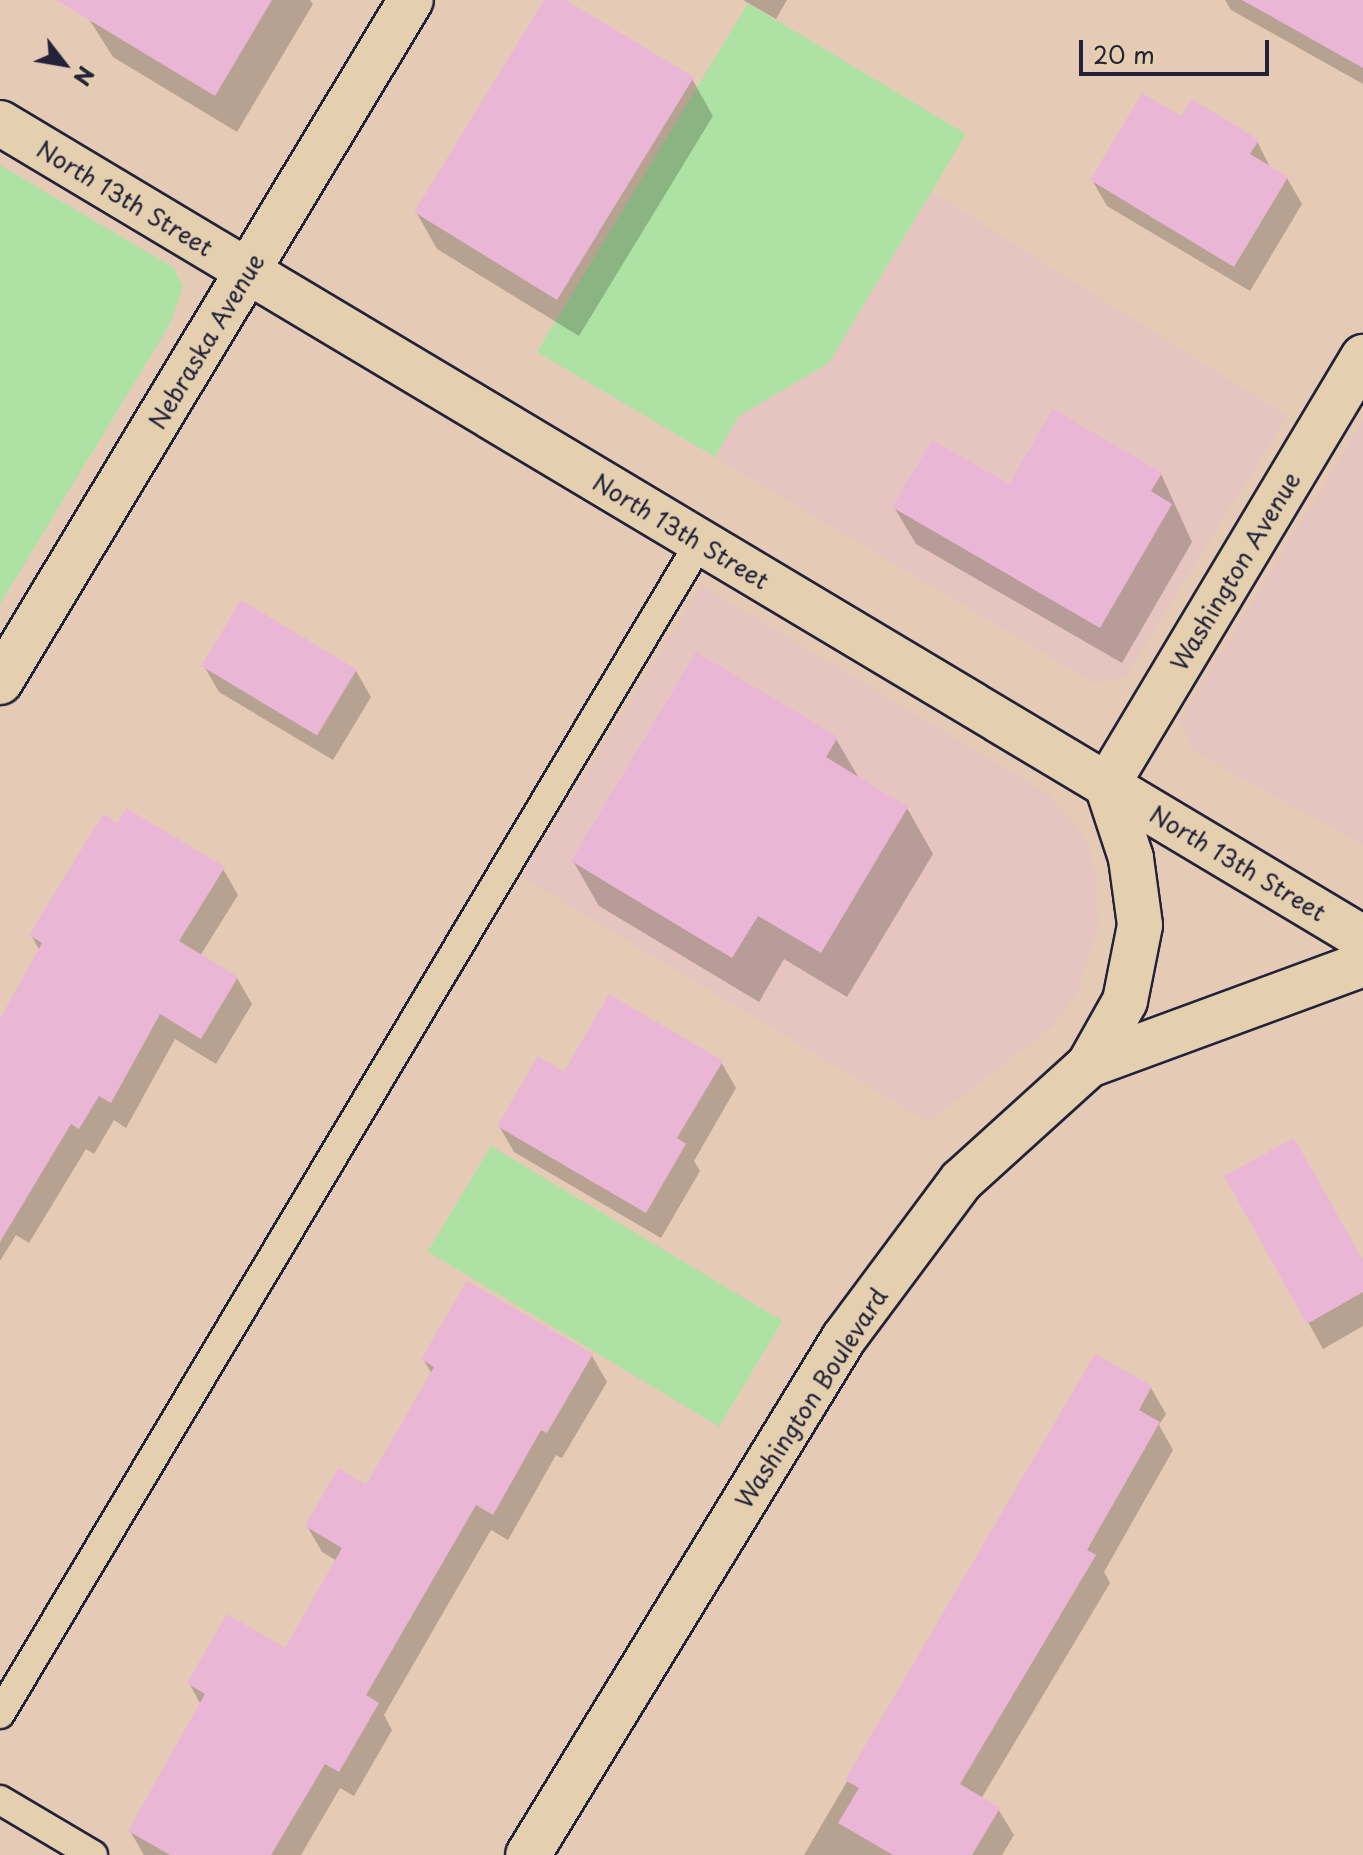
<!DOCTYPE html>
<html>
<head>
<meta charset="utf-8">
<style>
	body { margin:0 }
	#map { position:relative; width:1363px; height:1855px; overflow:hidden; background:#e5cab6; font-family:"Playpen Sans",sans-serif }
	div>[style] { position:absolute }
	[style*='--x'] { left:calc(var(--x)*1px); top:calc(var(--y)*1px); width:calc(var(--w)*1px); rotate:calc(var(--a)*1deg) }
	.built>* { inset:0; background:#e6c4bf }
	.green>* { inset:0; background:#aee2a4; transform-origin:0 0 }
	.shadow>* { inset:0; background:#0003 }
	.building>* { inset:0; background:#e9b7d5; transform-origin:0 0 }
	.roads { filter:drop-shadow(2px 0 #22223b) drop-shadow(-2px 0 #22223b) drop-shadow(0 2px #22223b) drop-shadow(0 -2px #22223b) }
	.service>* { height:28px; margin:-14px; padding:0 14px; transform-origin:14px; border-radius:14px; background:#e4cfae }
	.minor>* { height:44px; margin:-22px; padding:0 22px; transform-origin:22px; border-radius:22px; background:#e4cfae }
	.tertiary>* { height:44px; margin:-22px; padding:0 22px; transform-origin:22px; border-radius:22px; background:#e4cfae }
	span { translate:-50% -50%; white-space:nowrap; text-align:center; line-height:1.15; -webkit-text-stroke:6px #e4cfae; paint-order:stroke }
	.street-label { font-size:24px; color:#22223b }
	.north { position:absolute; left:24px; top:24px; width:80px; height:80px; -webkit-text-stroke:6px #e4cfae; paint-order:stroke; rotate:121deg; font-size:22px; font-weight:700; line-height:32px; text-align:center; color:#22223b }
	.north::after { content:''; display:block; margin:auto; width:28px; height:36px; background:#22223b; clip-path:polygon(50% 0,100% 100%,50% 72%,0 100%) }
	.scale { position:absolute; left:1079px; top:40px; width:190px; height:36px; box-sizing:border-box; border:4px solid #22223b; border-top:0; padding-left:10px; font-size:24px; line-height:28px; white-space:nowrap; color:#22223b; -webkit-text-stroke:6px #e4cfae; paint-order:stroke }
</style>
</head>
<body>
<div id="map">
	<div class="built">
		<i style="clip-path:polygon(932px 192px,1287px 416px,1125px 677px,1095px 684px,715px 457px,739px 416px,829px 363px)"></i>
		<i style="clip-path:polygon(1363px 420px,1363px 845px,1195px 752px,1180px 720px)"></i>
		<i style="clip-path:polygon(701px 585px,1048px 794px,1085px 837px,1095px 871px,1098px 927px,1077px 993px,1052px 1027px,928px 1122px,522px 877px)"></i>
	</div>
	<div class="green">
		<i style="clip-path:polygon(748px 3px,966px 134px,829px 363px,739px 416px,715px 457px,537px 352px)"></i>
		<i style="clip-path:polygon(0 165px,174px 268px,183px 286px,170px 324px,0 604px)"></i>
		<i style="left:491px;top:1146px;width:340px;height:123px;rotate:31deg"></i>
	</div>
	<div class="shadow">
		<i style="clip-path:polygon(77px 0,310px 0,313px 4px,237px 132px,113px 57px)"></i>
		<i style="clip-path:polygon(546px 0,562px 0,692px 79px,713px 116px,579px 336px,437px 249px,416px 212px)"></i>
		<i style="clip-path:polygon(743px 0,787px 0,776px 19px)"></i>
		<i style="clip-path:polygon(1225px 0,1363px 0,1363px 84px,1231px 10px)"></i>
		<i style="clip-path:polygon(1182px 119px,1257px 141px,1271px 169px,1287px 178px,1302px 204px,1250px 291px,1107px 206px,1092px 180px)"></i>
		<i style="clip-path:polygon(1161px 474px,1192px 542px,1122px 663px,916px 544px,894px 507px,1009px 487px)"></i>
		<i style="clip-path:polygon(204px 666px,356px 671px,371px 697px,333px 760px,219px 692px)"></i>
		<i style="clip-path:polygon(836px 739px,860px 780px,907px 808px,933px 854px,847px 997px,784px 959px,759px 1002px,599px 906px,573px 861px)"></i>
		<i style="clip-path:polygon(118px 826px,223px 869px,238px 895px,200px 956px,237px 978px,252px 1004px,216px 1064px,175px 1039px,126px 1128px,114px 1120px,94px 1154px,86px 1149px,29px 1243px,16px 1235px,0 1261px,0 1023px,40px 951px,31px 935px)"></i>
		<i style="clip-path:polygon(721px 1062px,736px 1088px,694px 1161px,700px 1171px,661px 1238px,514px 1152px,499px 1126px)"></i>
		<i style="clip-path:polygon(1227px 1177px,1363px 1264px,1363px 1326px,1323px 1349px)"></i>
		<i style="clip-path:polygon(592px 1356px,607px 1382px,562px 1458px,556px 1455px,508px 1540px,491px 1530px,384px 1715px,392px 1730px,354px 1796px,340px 1788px,301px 1855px,144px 1855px,130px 1831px,201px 1705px,189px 1683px,285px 1651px,337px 1561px,322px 1552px,307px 1526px,367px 1487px,432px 1374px,423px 1359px)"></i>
		<i style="clip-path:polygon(1096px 1356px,1151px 1388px,1166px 1414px,1159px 1425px,1173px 1450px,1104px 1572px,1110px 1583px,981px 1799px,998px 1809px,1014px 1835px,1002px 1855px,804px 1855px)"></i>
	</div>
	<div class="building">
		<i style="clip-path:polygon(56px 0,272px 0,215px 96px)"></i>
		<i style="clip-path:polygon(544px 0,566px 0,694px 77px,557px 300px,414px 212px)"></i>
		<i style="clip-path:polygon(1242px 0,1363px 0,1363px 68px)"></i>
		<i style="clip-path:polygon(1142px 93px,1181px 116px,1192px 99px,1259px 140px,1250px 154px,1288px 177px,1234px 267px,1090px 180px)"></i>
		<i style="clip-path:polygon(1053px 409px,1162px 473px,1151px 491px,1172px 504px,1100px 628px,892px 507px,932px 440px,1009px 484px)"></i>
		<i style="left:241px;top:600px;width:135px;height:77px;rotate:31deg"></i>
		<i style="clip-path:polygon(696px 652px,838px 737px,826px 757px,908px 807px,821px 953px,758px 916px,732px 958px,571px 861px)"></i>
		<i style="clip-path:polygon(126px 808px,225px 867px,179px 941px,238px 977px,201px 1039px,160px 1014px,111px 1103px,99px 1096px,79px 1129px,71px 1124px,0 1242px,0 1019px,42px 943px,29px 935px,103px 814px,117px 823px)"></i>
		<i style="clip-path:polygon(609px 994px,723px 1061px,677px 1138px,686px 1144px,646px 1213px,497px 1126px,538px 1056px,564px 1072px)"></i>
		<i style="clip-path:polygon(1294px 1138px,1363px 1260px,1363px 1292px,1307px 1324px,1224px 1176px)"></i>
		<i style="clip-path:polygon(467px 1281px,593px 1354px,547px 1433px,541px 1430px,493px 1515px,476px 1505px,366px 1695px,379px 1703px,339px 1772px,325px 1764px,271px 1855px,170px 1855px,128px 1831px,205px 1694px,187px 1683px,227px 1614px,285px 1648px,342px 1548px,305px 1526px,338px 1468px,366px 1485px,434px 1367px,421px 1359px)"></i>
		<i style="clip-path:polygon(1095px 1354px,1152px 1386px,1139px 1410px,1160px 1422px,1087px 1550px,1096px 1555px,960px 1784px,1000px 1808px,972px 1855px,893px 1855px,838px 1823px,859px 1788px,845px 1780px)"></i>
	</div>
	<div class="roads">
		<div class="service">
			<i style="--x:0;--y:1714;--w:1365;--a:-59.15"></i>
			<i style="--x:0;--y:1800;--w:108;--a:30.6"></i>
		</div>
		<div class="minor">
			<i style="--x:0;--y:682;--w:796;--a:-58.93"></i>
			<i style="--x:1107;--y:785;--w:499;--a:-59.1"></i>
		</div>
		<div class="tertiary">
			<i style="--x:0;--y:123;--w:1588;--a:30.88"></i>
			<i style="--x:1089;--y:1065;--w:73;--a:-60.6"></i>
			<i style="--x:1125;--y:1001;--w:77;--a:-78.8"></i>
			<i style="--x:1140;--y:925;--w:68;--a:-97.7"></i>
			<i style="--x:1131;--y:858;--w:77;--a:-108.2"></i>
			<i style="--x:528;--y:1855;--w:606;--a:-58.57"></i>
			<i style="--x:844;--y:1338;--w:196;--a:-53.3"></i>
			<i style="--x:961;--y:1181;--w:173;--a:-42.2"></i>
			<i style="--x:1089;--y:1065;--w:292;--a:-20.2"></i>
		</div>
	</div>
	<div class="street-label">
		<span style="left:125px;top:198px;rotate:31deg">North 13th Street</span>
		<span style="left:206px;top:341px;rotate:-59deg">Nebraska Avenue</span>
		<span style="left:681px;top:531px;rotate:31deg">North 13th Street</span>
		<span style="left:1235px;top:571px;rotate:-59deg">Washington Avenue</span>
		<span style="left:1238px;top:863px;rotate:31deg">North 13th Street</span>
		<span style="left:811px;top:1398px;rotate:-57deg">Washington Boulevard</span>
	</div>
	<div class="north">N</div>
	<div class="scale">20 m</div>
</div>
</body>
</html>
